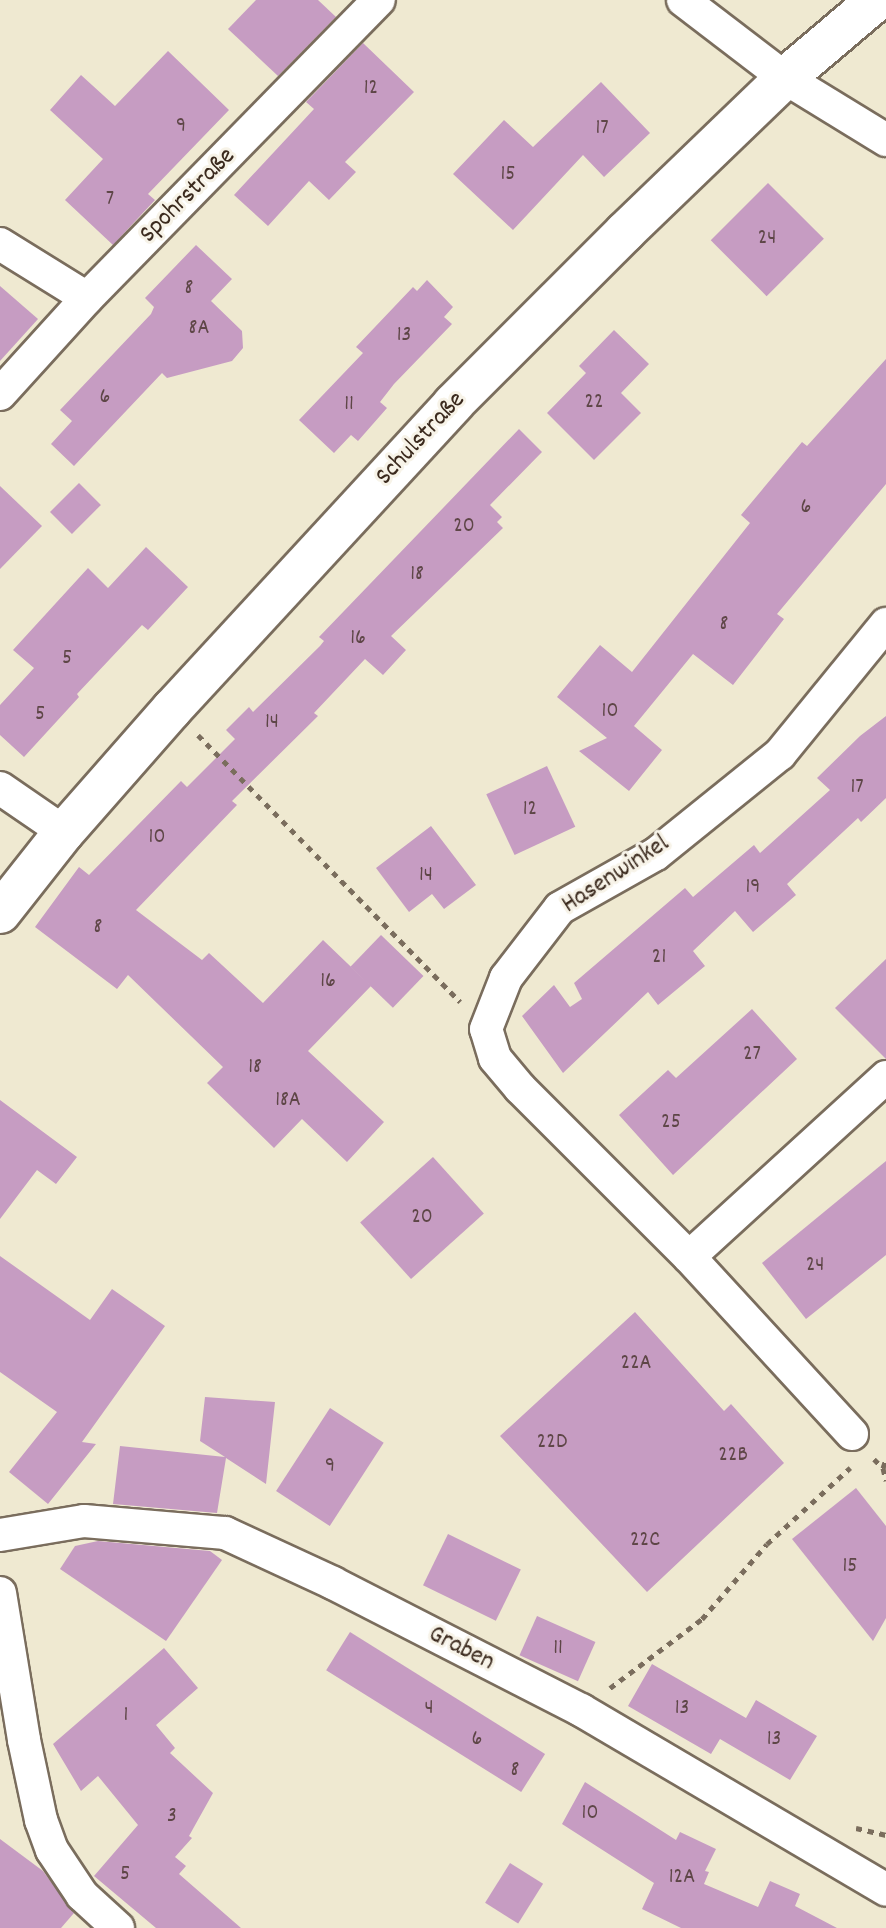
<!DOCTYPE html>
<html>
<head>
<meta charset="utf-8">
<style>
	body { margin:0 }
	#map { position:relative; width:886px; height:1928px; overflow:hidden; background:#efe9d1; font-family:Dekko,sans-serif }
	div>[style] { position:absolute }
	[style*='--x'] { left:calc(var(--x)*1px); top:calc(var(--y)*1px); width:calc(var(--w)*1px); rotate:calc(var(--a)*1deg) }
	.building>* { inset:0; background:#c69cc2; transform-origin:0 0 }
	.path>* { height:5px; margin-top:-2.5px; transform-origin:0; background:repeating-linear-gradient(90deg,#7a6d5d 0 6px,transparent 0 12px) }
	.roads { filter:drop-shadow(2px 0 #7a6d5d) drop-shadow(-2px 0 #7a6d5d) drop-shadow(0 2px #7a6d5d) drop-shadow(0 -2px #7a6d5d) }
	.minor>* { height:32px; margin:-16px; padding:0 16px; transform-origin:16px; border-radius:16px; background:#fff }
	.tertiary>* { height:40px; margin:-20px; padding:0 20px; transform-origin:20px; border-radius:20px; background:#fff }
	span { translate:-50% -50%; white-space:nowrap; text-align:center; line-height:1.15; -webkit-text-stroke:6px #f7f3e8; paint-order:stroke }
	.number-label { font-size:22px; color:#5e4647 }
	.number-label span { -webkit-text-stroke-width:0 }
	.street-label { font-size:26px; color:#3b2a1e }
</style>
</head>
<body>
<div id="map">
	<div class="building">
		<i style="clip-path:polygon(256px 0,318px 0,336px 17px,278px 76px,228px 29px)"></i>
		<i style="clip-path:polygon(363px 43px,414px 92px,345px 162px,356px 172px,329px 200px,309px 181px,268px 226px,234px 195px,314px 109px,306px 102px)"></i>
		<i style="clip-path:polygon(168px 51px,229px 110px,148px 194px,155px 200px,113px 245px,65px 200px,103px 159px,50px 110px,81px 75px,115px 106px)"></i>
		<i style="clip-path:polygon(601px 82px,650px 133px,604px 177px,583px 155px,513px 230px,453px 174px,504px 120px,533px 147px)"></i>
		<i style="left:768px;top:183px;width:79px;height:81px;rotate:45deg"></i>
		<i style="clip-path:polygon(196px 245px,232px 279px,211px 301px,242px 331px,243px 348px,232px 361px,167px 378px,162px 373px,74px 466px,51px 444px,72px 421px,60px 410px,151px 314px,154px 307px,145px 298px)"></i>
		<i style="clip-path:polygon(427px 280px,453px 307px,444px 317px,452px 324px,394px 384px,380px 402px,387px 408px,358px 441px,351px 435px,334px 453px,299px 420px,363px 353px,356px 347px,413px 287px,417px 291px)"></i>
		<i style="clip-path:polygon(0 286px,38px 319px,0 361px)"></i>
		<i style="clip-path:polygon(614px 330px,649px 364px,621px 393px,641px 413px,594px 460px,547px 413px,586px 373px,579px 366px)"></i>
		<i style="clip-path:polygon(886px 359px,886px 484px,777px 614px,784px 619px,733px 685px,693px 654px,634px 726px,662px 750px,629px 791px,579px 751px,607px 738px,557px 697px,600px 645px,632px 672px,750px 523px,741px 515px,802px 442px,807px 446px)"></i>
		<i style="clip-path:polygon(519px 429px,542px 452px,490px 505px,502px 517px,497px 522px,503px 528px,391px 636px,406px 650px,383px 675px,365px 659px,314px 713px,318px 716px,232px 801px,237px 805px,136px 910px,202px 960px,209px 953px,263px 1003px,323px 940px,371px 986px,308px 1051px,384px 1122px,347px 1162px,302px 1119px,274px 1148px,207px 1083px,223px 1067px,128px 975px,117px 989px,35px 927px,79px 867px,89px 875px,181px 781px,187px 787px,235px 739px,226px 730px,249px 707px,253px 712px,320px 646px,324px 641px,319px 637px)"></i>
		<i style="left:79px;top:483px;width:31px;height:41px;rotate:45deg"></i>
		<i style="clip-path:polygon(0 486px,42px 526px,0 569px)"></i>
		<i style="clip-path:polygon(146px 547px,188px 587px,148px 630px,142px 625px,77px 694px,79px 697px,24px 757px,0 735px,0 705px,34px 668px,13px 650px,88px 568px,108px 588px)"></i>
		<i style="clip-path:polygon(886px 716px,886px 798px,861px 822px,858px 818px,787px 884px,796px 895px,753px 932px,735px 911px,693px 951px,705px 966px,658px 1005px,648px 992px,563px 1073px,522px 1016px,554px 985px,570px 1007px,582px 999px,574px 983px,685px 888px,693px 897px,754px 845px,760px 853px,830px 790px,817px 778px,860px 736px)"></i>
		<i style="left:547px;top:766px;width:67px;height:67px;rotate:65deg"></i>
		<i style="clip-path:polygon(431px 826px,476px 885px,444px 909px,432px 894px,409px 912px,376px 868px)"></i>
		<i style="left:381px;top:935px;width:59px;height:44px;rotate:44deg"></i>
		<i style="clip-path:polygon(886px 959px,886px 1059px,835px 1008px)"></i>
		<i style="clip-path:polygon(752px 1009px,797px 1059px,673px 1175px,619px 1115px,668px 1070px,676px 1078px)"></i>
		<i style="clip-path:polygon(0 1100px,77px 1157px,56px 1184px,37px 1170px,0 1219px)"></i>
		<i style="left:433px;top:1157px;width:76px;height:98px;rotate:48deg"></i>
		<i style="clip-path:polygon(886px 1161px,886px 1255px,806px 1319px,762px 1263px)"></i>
		<i style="clip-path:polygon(0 1256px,90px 1320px,112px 1289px,165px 1326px,82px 1442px,96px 1444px,48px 1504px,9px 1472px,57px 1412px,0 1372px)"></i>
		<i style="clip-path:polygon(635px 1312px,724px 1411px,731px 1404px,784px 1463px,647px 1592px,500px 1436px)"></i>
		<i style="clip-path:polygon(205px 1397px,275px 1402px,266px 1484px,226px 1458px,217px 1513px,113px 1504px,120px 1446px,225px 1457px,200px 1441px)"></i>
		<i style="left:330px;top:1408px;width:64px;height:99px;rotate:33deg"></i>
		<i style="clip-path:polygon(856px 1488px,886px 1526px,886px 1618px,873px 1641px,792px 1539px)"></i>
		<i style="left:448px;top:1534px;width:81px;height:57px;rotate:26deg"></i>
		<i style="clip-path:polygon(98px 1541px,210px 1551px,222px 1560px,166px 1641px,60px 1569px,75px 1546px)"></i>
		<i style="left:537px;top:1616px;width:64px;height:43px;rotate:24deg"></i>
		<i style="left:350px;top:1632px;width:230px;height:45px;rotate:32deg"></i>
		<i style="clip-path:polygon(164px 1648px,198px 1688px,156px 1725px,175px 1748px,170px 1753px,213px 1793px,189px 1836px,192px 1838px,175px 1857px,186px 1866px,179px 1874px,241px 1928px,156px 1928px,94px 1876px,138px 1825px,98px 1776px,81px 1791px,53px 1744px)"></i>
		<i style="clip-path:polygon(652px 1664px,746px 1718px,756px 1700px,817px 1736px,790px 1780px,720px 1739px,711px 1754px,628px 1706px)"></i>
		<i style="clip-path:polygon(585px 1782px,676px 1840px,680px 1832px,716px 1849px,705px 1871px,709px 1872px,704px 1884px,758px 1907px,770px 1881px,800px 1894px,795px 1906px,837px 1928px,681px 1928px,642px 1909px,654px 1883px,562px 1824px)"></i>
		<i style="clip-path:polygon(0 1839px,43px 1871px,74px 1913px,61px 1928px,0 1928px)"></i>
		<i style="left:510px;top:1863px;width:39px;height:47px;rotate:32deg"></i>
	</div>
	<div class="path">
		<i style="--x:198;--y:735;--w:374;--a:45.5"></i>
		<i style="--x:874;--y:1459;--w:13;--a:45"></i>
		<i style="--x:883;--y:1468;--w:13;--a:77"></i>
		<i style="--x:883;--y:1468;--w:9;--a:-72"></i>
		<i style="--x:610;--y:1688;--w:115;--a:-36.9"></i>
		<i style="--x:702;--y:1619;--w:99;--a:-49.1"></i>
		<i style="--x:767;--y:1544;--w:113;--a:-42.5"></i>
		<i style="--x:856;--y:1828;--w:31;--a:13"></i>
	</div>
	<div class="roads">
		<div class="minor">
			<i style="--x:683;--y:0;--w:128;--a:37.4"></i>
			<i style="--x:785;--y:78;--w:119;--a:31.5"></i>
			<i style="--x:0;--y:244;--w:102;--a:31.8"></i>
			<i style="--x:0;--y:394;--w:130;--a:-47.8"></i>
			<i style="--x:87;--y:298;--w:417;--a:-45.6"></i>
			<i style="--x:0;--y:788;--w:78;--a:34.5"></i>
			<i style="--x:689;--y:1257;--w:267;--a:-42.4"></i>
			<i style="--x:852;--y:1434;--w:241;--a:-132.6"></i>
			<i style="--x:689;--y:1257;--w:239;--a:-135"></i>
			<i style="--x:520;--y:1088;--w:39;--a:-130"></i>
			<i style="--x:495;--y:1058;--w:30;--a:-107"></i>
			<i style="--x:486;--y:1029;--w:55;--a:-68.6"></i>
			<i style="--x:506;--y:978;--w:88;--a:-52.4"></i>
			<i style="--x:560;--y:908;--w:110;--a:-29.4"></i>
			<i style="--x:656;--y:854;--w:159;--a:-38.9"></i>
			<i style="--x:780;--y:754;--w:168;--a:-50.8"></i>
			<i style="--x:0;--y:1535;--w:85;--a:-9.5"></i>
			<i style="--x:84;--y:1521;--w:142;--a:4.9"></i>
			<i style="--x:225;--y:1533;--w:119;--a:24.8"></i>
			<i style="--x:333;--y:1583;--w:279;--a:27.1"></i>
			<i style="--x:581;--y:1710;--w:354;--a:30.5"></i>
			<i style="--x:0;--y:1593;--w:149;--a:80.7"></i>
			<i style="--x:24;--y:1740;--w:82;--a:78"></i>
			<i style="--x:41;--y:1820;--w:32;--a:70"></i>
			<i style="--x:52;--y:1850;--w:54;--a:56.3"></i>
			<i style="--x:82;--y:1895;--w:49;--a:42.5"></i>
		</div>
		<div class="tertiary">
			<i style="--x:0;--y:913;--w:103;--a:-51.7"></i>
			<i style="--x:64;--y:832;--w:164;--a:-48.7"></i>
			<i style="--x:172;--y:709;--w:415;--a:-47.3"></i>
			<i style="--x:453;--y:404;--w:243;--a:-45"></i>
			<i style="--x:625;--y:232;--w:222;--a:-43.9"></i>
			<i style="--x:785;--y:78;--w:121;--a:-40.3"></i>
		</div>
	</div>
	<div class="number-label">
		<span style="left:371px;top:89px">12</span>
		<span style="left:181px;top:127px">9</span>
		<span style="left:602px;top:129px">17</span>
		<span style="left:508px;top:175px">15</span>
		<span style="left:110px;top:200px">7</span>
		<span style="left:767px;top:239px">24</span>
		<span style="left:189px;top:289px">8</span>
		<span style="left:199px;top:329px">8A</span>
		<span style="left:404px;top:336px">13</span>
		<span style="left:105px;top:398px">6</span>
		<span style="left:594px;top:403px">22</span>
		<span style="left:349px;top:405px">11</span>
		<span style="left:806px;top:508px">6</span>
		<span style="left:464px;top:527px">20</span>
		<span style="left:417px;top:575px">18</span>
		<span style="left:724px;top:625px">8</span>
		<span style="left:358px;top:639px">16</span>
		<span style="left:67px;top:659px">5</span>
		<span style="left:610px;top:712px">10</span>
		<span style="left:40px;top:715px">5</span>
		<span style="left:272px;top:723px">14</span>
		<span style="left:857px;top:788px">17</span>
		<span style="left:530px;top:810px">12</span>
		<span style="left:157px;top:838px">10</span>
		<span style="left:426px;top:876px">14</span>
		<span style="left:753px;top:888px">19</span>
		<span style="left:98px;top:928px">8</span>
		<span style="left:659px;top:958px">21</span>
		<span style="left:328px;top:982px">16</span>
		<span style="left:752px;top:1055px">27</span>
		<span style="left:255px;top:1068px">18</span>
		<span style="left:288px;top:1101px">18A</span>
		<span style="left:671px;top:1123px">25</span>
		<span style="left:422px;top:1218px">20</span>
		<span style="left:815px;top:1266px">24</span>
		<span style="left:636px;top:1364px">22A</span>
		<span style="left:552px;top:1443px">22D</span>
		<span style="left:733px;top:1456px">22B</span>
		<span style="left:330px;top:1467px">9</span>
		<span style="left:645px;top:1541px">22C</span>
		<span style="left:850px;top:1567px">15</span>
		<span style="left:558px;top:1649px">11</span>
		<span style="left:429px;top:1709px">4</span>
		<span style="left:682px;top:1709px">13</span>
		<span style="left:126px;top:1716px">1</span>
		<span style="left:477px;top:1740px">6</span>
		<span style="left:774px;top:1740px">13</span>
		<span style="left:515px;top:1771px">8</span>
		<span style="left:590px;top:1814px">10</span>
		<span style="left:172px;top:1817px">3</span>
		<span style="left:125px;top:1875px">5</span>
		<span style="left:682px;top:1878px">12A</span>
	</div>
	<div class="street-label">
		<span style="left:188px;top:196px;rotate:-45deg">Spohrstraße</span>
		<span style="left:421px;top:439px;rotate:-47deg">Schulstraße</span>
		<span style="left:616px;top:875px;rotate:-33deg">Hasenwinkel</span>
		<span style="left:461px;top:1649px;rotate:27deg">Graben</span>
	</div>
</div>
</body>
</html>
